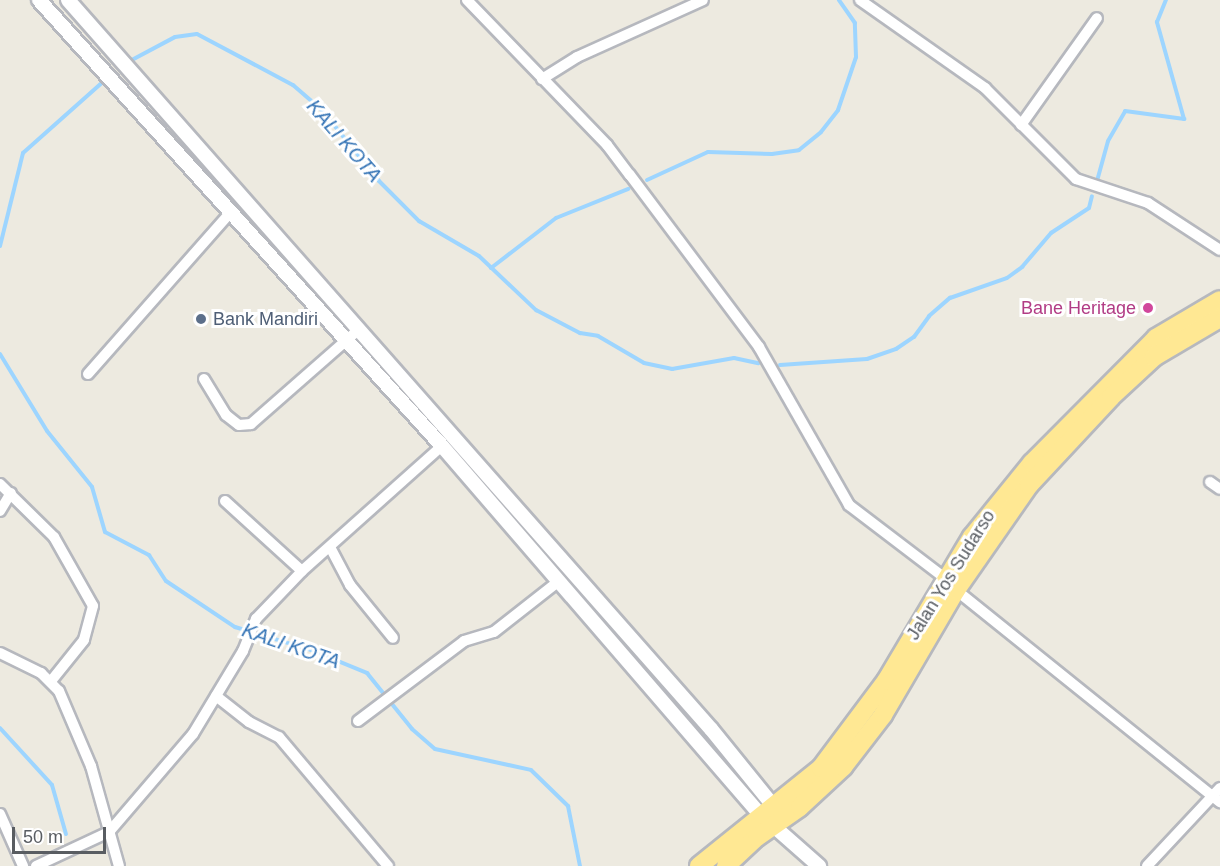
<!DOCTYPE html>
<html>
<head>
<meta charset="utf-8">
<style>
	body { margin:0 }
	#map { position:relative; width:1220px; height:866px; overflow:hidden; background:#edeae0; font-family:Arial,sans-serif }
	div>[style] { position:absolute }
	[style*='--x'] { left:calc(var(--x)*1px); top:calc(var(--y)*1px); width:calc(var(--w)*1px); rotate:calc(var(--a)*1deg) }
	.stream>* { height:4px; margin:-2px; padding:0 2px; transform-origin:2px; border-radius:2px; background:#9dd5ff }
	.roads { filter:drop-shadow(2px 0 #b6b8be) drop-shadow(-2px 0 #b6b8be) drop-shadow(0 2px #b6b8be) drop-shadow(0 -2px #b6b8be) }
	.minor>* { height:10px; margin:-5px; padding:0 5px; transform-origin:5px; border-radius:5px; background:#fff }
	.tertiary>* { height:14px; margin:-7px; padding:0 7px; transform-origin:7px; border-radius:7px; background:#fff }
	.trunk>* { height:18px; margin:-9px; padding:0 9px; transform-origin:9px; border-radius:9px; background:#ffe893 }
	.dots>* { width:16px; height:16px; translate:-50% -50%; box-sizing:border-box; border:3px solid #fff; border-radius:50% }
	span { translate:-50% -50%; white-space:nowrap; text-align:center; line-height:1.15; -webkit-text-stroke:6px #fff; paint-order:stroke }
	.hotel-label { font-size:18px; color:#b23c85 }
	.right { translate:-100% -50%; text-align:right }
	.service-label { font-size:18px; color:#4e5e75 }
	.left { translate:0 -50%; text-align:left }
	.street-label { font-size:18px; color:#595d62 }
	.water-label { font-size:20px; color:#3675b6; font-style:italic }
	.scale { position:absolute; left:12px; top:827px; width:94px; height:27px; box-sizing:border-box; border:3px solid #595d62; border-top:0; padding-left:8px; font-size:18px; line-height:21px; white-space:nowrap; color:#595d62; -webkit-text-stroke:4px #fff; paint-order:stroke }
</style>
</head>
<body>
<div id="map">
	<div class="stream">
		<i style="--x:128;--y:62;--w:53;--a:-28"></i>
		<i style="--x:175;--y:37;--w:22;--a:-8"></i>
		<i style="--x:197;--y:34;--w:109;--a:28"></i>
		<i style="--x:293;--y:85;--w:37;--a:41"></i>
		<i style="--x:321;--y:109;--w:92;--a:51.1"></i>
		<i style="--x:379;--y:181;--w:57;--a:45"></i>
		<i style="--x:419;--y:221;--w:69;--a:30.3"></i>
		<i style="--x:479;--y:256;--w:79;--a:43.5"></i>
		<i style="--x:536;--y:310;--w:50;--a:27.6"></i>
		<i style="--x:580;--y:333;--w:18;--a:9"></i>
		<i style="--x:598;--y:336;--w:53;--a:30.4"></i>
		<i style="--x:644;--y:363;--w:29;--a:12"></i>
		<i style="--x:672;--y:369;--w:63;--a:-10.1"></i>
		<i style="--x:734;--y:358;--w:25;--a:12"></i>
		<i style="--x:647;--y:180;--w:67;--a:-24.7"></i>
		<i style="--x:708;--y:152;--w:64;--a:1.8"></i>
		<i style="--x:772;--y:154;--w:27;--a:-8"></i>
		<i style="--x:799;--y:150;--w:28;--a:-39"></i>
		<i style="--x:821;--y:132;--w:28;--a:-52"></i>
		<i style="--x:838;--y:110;--w:56;--a:-71.2"></i>
		<i style="--x:856;--y:57;--w:34;--a:-92"></i>
		<i style="--x:855;--y:23;--w:28;--a:-125"></i>
		<i style="--x:1097;--y:181;--w:41;--a:-74.6"></i>
		<i style="--x:1108;--y:141;--w:34;--a:-60"></i>
		<i style="--x:1125;--y:111;--w:60;--a:7.7"></i>
		<i style="--x:1184;--y:119;--w:101;--a:-105.6"></i>
		<i style="--x:1157;--y:22;--w:24;--a:-68"></i>
		<i style="--x:0;--y:246;--w:96;--a:-76.1"></i>
		<i style="--x:23;--y:153;--w:111;--a:-41.7"></i>
		<i style="--x:491;--y:268;--w:82;--a:-37.6"></i>
		<i style="--x:556;--y:218;--w:78;--a:-21.9"></i>
		<i style="--x:0;--y:354;--w:90;--a:58.6"></i>
		<i style="--x:47;--y:431;--w:72;--a:51.2"></i>
		<i style="--x:92;--y:487;--w:47;--a:73.9"></i>
		<i style="--x:105;--y:532;--w:50;--a:27.6"></i>
		<i style="--x:149;--y:555;--w:31;--a:57"></i>
		<i style="--x:166;--y:581;--w:83;--a:33.7"></i>
		<i style="--x:235;--y:627;--w:79;--a:16.8"></i>
		<i style="--x:311;--y:650;--w:61;--a:22.3"></i>
		<i style="--x:367;--y:673;--w:72;--a:51.2"></i>
		<i style="--x:412;--y:729;--w:30;--a:41"></i>
		<i style="--x:435;--y:749;--w:98;--a:12.3"></i>
		<i style="--x:531;--y:770;--w:52;--a:44.2"></i>
		<i style="--x:568;--y:806;--w:61;--a:78.7"></i>
		<i style="--x:780;--y:365;--w:87;--a:-3.9"></i>
		<i style="--x:867;--y:359;--w:31;--a:-19"></i>
		<i style="--x:896;--y:349;--w:22;--a:-34"></i>
		<i style="--x:914;--y:337;--w:26;--a:-54"></i>
		<i style="--x:929;--y:316;--w:28;--a:-41"></i>
		<i style="--x:950;--y:298;--w:60;--a:-19.3"></i>
		<i style="--x:1007;--y:278;--w:19;--a:-36"></i>
		<i style="--x:1022;--y:267;--w:45;--a:-49.5"></i>
		<i style="--x:1051;--y:233;--w:45;--a:-33.3"></i>
		<i style="--x:1089;--y:208;--w:12;--a:-76"></i>
		<i style="--x:0;--y:728;--w:77;--a:47.6"></i>
		<i style="--x:52;--y:785;--w:51;--a:74.1"></i>
	</div>
	<div class="roads">
		<div class="minor">
			<i style="--x:467;--y:0;--w:202;--a:46"></i>
			<i style="--x:607;--y:145;--w:38;--a:53"></i>
			<i style="--x:630;--y:175;--w:215;--a:53.1"></i>
			<i style="--x:759;--y:347;--w:182;--a:60.3"></i>
			<i style="--x:849;--y:505;--w:122;--a:37.3"></i>
			<i style="--x:860;--y:0;--w:153;--a:35.1"></i>
			<i style="--x:985;--y:88;--w:129;--a:45"></i>
			<i style="--x:1076;--y:179;--w:76;--a:18.4"></i>
			<i style="--x:1148;--y:203;--w:86;--a:33.1"></i>
			<i style="--x:542;--y:79;--w:41;--a:-32.2"></i>
			<i style="--x:577;--y:57;--w:138;--a:-24.3"></i>
			<i style="--x:1021;--y:125;--w:131;--a:-54.6"></i>
			<i style="--x:88;--y:374;--w:216;--a:-48.6"></i>
			<i style="--x:204;--y:379;--w:42;--a:58.6"></i>
			<i style="--x:226;--y:415;--w:16;--a:38"></i>
			<i style="--x:239;--y:425;--w:12;--a:-5"></i>
			<i style="--x:251;--y:424;--w:144;--a:-41.3"></i>
			<i style="--x:1210;--y:482;--w:12;--a:35"></i>
			<i style="--x:0;--y:484;--w:76;--a:44.5"></i>
			<i style="--x:54;--y:537;--w:79;--a:60.5"></i>
			<i style="--x:93;--y:606;--w:35;--a:105"></i>
			<i style="--x:84;--y:640;--w:53;--a:128.8"></i>
			<i style="--x:225;--y:501;--w:104;--a:42.3"></i>
			<i style="--x:0;--y:511;--w:21;--a:-59"></i>
			<i style="--x:330;--y:547;--w:43;--a:62.2"></i>
			<i style="--x:350;--y:585;--w:68;--a:50.9"></i>
			<i style="--x:956;--y:590;--w:339;--a:38.8"></i>
			<i style="--x:0;--y:653;--w:46;--a:26"></i>
			<i style="--x:41;--y:673;--w:25;--a:45"></i>
			<i style="--x:59;--y:691;--w:82;--a:66.9"></i>
			<i style="--x:91;--y:766;--w:104;--a:74.4"></i>
			<i style="--x:216;--y:696;--w:42;--a:38.2"></i>
			<i style="--x:249;--y:722;--w:34;--a:27"></i>
			<i style="--x:279;--y:737;--w:169;--a:49.8"></i>
			<i style="--x:358;--y:721;--w:133;--a:-37"></i>
			<i style="--x:464;--y:641;--w:31;--a:-17"></i>
			<i style="--x:494;--y:632;--w:83;--a:-38.1"></i>
			<i style="--x:0;--y:814;--w:57;--a:66.1"></i>
			<i style="--x:36;--y:866;--w:81;--a:-25"></i>
			<i style="--x:109;--y:832;--w:129;--a:-49.4"></i>
			<i style="--x:193;--y:734;--w:97;--a:-58.9"></i>
			<i style="--x:243;--y:651;--w:35;--a:-68"></i>
			<i style="--x:256;--y:619;--w:66;--a:-46.2"></i>
			<i style="--x:302;--y:571;--w:188;--a:-41.8"></i>
			<i style="--x:1147;--y:866;--w:107;--a:-46.9"></i>
		</div>
		<div class="tertiary">
			<i style="--x:39;--y:0;--w:601;--a:47.9"></i>
			<i style="--x:442;--y:446;--w:486;--a:49.2"></i>
			<i style="--x:760;--y:814;--w:79;--a:41.4"></i>
			<i style="--x:68;--y:0;--w:972;--a:48.59"></i>
			<i style="--x:711;--y:729;--w:108;--a:51"></i>
		</div>
		<div class="trunk">
			<i style="--x:699;--y:866;--w:156;--a:-38.8"></i>
			<i style="--x:821;--y:768;--w:109;--a:-53.2"></i>
			<i style="--x:886;--y:681;--w:168;--a:-59.2"></i>
			<i style="--x:972;--y:537;--w:95;--a:-51"></i>
			<i style="--x:1032;--y:463;--w:176;--a:-45.2"></i>
			<i style="--x:1156;--y:338;--w:74;--a:-30.7"></i>
			<i style="--x:726;--y:866;--w:42;--a:-43.1"></i>
			<i style="--x:757;--y:837;--w:52;--a:-34.9"></i>
			<i style="--x:800;--y:807;--w:59;--a:-42.9"></i>
			<i style="--x:843;--y:767;--w:66;--a:-52.4"></i>
			<i style="--x:883;--y:715;--w:145;--a:-59.7"></i>
			<i style="--x:956;--y:590;--w:128;--a:-55.2"></i>
			<i style="--x:1029;--y:485;--w:120;--a:-47"></i>
			<i style="--x:1111;--y:397;--w:59;--a:-42.9"></i>
			<i style="--x:1154;--y:357;--w:77;--a:-30.6"></i>
		</div>
	</div>
	<div class="dots">
		<i style="left:1148px;top:308px;background:#d1479c"></i>
		<i style="left:201px;top:319px;background:#5c6f8a"></i>
	</div>
	<div class="hotel-label">
		<span class="right" style="left:1136px;top:308px">Bane Heritage</span>
	</div>
	<div class="service-label">
		<span class="left" style="left:213px;top:319px">Bank Mandiri</span>
	</div>
	<div class="street-label">
		<span style="left:951px;top:575px;rotate:-58deg">Jalan Yos Sudarso</span>
	</div>
	<div class="water-label">
		<span style="left:344px;top:141px;rotate:49deg">KALI KOTA</span>
		<span style="left:291px;top:646px;rotate:19deg">KALI KOTA</span>
	</div>
	<div class="scale">50 m</div>
</div>
</body>
</html>
